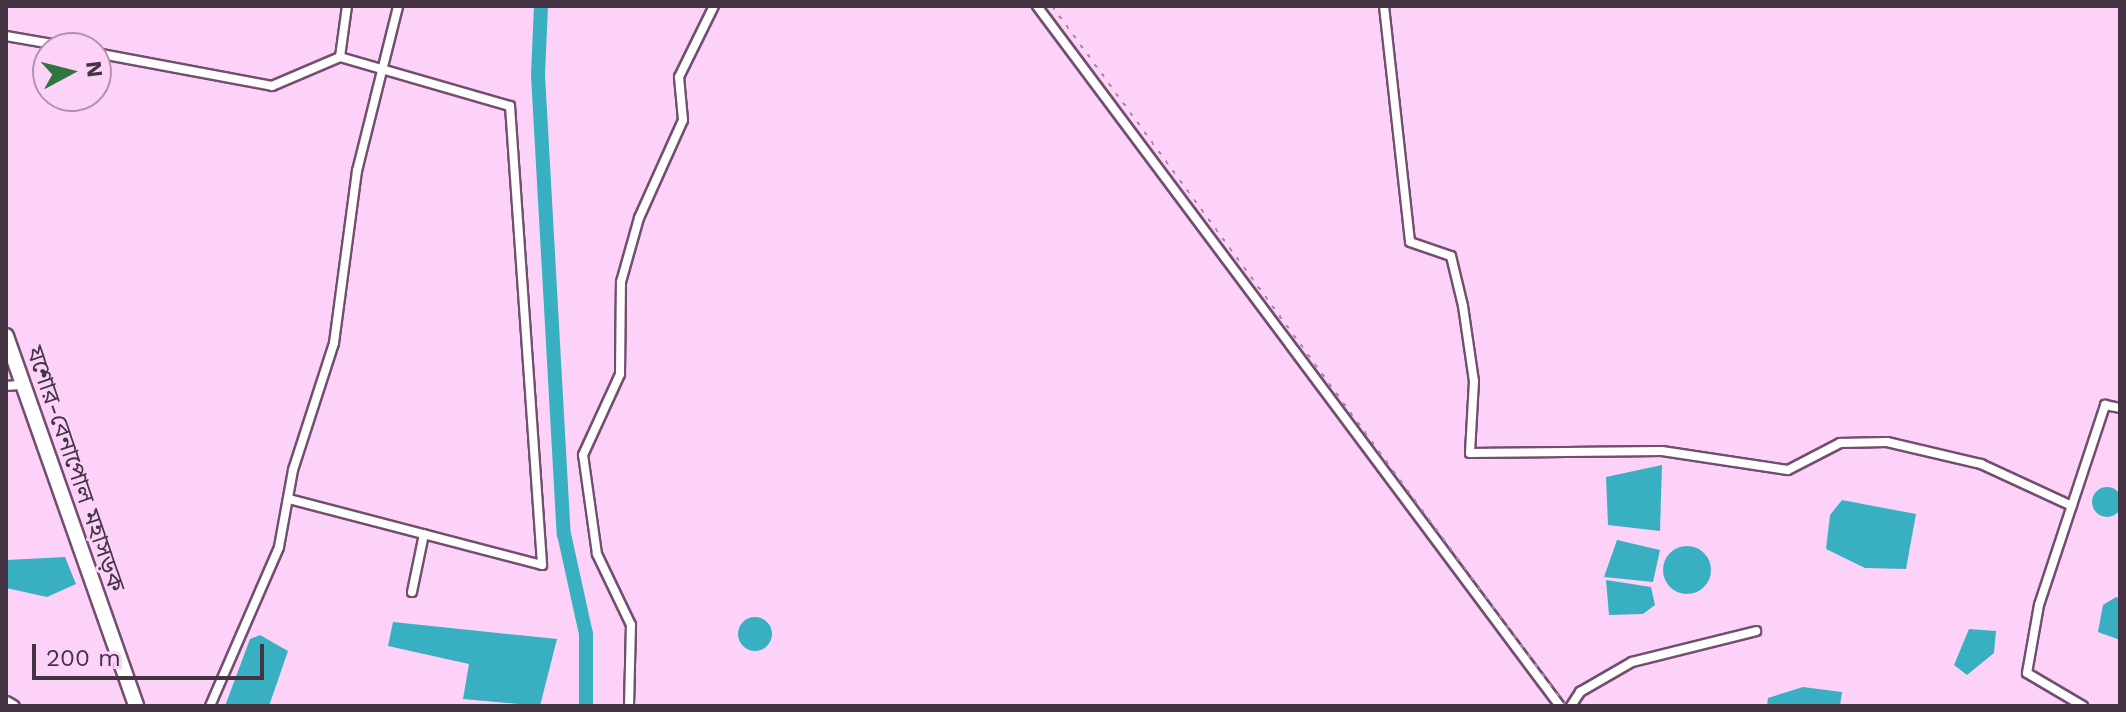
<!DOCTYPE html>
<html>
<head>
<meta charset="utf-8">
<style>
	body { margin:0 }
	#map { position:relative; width:2126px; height:712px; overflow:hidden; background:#fdd2f9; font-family:"Work Sans","Noto Sans Bengali",sans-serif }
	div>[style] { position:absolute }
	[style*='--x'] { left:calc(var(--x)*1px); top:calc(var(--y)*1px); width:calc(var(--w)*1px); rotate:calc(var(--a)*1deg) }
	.water>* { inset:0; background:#38b0c2 }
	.round { border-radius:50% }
	.river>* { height:14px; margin:-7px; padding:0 7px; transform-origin:7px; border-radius:7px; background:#38b0c2 }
	.roads { filter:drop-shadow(2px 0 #724e6f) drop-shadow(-2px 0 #724e6f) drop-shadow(0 2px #724e6f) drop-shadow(0 -2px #724e6f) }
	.street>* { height:8px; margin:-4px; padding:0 4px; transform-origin:4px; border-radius:4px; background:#fff }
	.secondary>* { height:11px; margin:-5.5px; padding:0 5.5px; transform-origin:5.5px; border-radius:5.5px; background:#fff }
	.highway>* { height:14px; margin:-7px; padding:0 7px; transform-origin:7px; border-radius:7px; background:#fff }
	.rail>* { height:2px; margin-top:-1px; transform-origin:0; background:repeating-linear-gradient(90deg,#a98aa7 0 4px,transparent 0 12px) }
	span { translate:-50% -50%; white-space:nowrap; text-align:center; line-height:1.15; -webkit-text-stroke:6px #fdd2f9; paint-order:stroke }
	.street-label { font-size:24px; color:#443343 }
	.frame { position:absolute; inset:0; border:8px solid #443343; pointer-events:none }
	.north { position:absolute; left:32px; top:32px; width:80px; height:80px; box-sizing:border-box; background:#fdd2f9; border:2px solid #b392b0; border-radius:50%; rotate:83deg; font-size:22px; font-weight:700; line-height:32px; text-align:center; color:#443343 }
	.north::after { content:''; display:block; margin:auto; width:28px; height:36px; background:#2f7541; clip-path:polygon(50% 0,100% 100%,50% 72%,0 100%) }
	.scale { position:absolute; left:32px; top:644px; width:232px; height:36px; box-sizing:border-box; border:4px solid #443343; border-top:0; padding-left:10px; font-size:24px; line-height:28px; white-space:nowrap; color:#443343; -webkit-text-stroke:6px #fdd2f9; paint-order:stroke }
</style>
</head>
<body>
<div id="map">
	<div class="water">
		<i style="clip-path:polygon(1662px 465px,1660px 531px,1608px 525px,1606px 477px)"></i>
		<i class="round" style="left:2092px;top:487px;width:30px;height:30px"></i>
		<i style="clip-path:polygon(1842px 500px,1916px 514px,1906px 569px,1865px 568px,1826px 549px,1830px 515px)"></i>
		<i style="clip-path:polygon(1617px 540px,1660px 550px,1653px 582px,1604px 577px)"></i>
		<i class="round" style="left:1663px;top:546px;width:48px;height:48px"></i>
		<i style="clip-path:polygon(65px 557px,76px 584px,47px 597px,6px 588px,7px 560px)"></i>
		<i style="clip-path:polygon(1606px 580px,1651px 587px,1655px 605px,1643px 614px,1609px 615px)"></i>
		<i style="clip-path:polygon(2116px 597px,2120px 599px,2120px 640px,2098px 632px,2103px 605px)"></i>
		<i class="round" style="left:738px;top:617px;width:34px;height:34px"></i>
		<i style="clip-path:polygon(393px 622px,557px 639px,540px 706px,463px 699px,469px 664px,388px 646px)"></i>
		<i style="clip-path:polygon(1969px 629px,1996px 631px,1994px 653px,1967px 675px,1954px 665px)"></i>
		<i style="clip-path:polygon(260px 635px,288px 651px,269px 706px,225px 706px,250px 639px)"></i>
		<i style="clip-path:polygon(1803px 687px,1842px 692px,1840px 706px,1767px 706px,1768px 698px)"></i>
	</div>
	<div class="river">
		<i style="--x:541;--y:6;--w:69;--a:92.5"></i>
		<i style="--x:538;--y:75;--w:460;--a:86.8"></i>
		<i style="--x:564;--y:534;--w:102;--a:77.6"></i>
		<i style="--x:586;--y:634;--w:72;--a:90"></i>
	</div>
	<div class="roads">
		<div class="street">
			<i style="--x:1037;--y:6;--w:874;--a:53.24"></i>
			<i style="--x:1384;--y:6;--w:237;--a:83.7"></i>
			<i style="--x:1410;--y:242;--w:43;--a:18.9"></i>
			<i style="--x:1451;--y:256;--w:51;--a:76.5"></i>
			<i style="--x:1463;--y:306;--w:76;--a:81.7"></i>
			<i style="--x:1474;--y:381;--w:72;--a:93.2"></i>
			<i style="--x:1470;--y:453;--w:192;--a:-0.6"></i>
			<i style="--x:1662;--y:451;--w:127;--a:8.6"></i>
			<i style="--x:1788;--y:470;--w:59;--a:-27.4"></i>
			<i style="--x:1840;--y:443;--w:47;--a:-1.2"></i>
			<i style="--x:1887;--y:442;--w:97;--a:13.2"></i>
			<i style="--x:1981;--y:464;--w:100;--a:24.8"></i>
			<i style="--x:6;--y:36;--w:70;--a:9.9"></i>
			<i style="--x:96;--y:53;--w:179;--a:10.6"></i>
			<i style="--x:272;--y:86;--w:74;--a:-23.1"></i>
			<i style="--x:340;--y:57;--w:177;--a:16.1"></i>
			<i style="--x:510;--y:106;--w:460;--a:86"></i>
			<i style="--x:542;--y:565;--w:262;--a:-165.4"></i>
			<i style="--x:340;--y:57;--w:51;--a:-82.2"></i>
			<i style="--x:6;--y:386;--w:13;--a:-4"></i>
			<i style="--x:412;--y:592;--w:59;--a:-78.3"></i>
			<i style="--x:210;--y:706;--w:173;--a:-66.5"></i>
			<i style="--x:279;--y:547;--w:78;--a:-79.7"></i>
			<i style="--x:293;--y:470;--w:133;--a:-72.1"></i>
			<i style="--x:334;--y:343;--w:174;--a:-82.4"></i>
			<i style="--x:357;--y:171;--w:170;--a:-76"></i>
			<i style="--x:629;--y:706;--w:81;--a:-88.6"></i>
			<i style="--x:631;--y:625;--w:79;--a:-115.6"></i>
			<i style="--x:597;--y:554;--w:100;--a:-98"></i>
			<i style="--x:583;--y:455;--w:89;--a:-65.4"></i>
			<i style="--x:620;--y:374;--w:92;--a:-89.4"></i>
			<i style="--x:621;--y:282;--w:66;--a:-74.3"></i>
			<i style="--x:639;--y:218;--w:107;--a:-65.8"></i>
			<i style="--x:683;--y:120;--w:43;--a:-95.3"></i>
			<i style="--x:679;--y:77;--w:79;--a:-63.8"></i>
			<i style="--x:1571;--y:706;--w:17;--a:-57"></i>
			<i style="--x:1580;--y:692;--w:60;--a:-30"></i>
			<i style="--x:1632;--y:662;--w:128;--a:-14"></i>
			<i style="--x:2083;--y:706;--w:65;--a:-149.5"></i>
			<i style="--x:2027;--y:673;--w:69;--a:-80"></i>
			<i style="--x:2039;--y:605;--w:211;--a:-71.7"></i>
			<i style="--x:2105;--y:405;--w:15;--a:11"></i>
		</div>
		<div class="secondary">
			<i style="--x:6;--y:702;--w:8;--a:30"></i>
		</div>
		<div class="highway">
			<i style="--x:6;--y:336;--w:392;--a:70.6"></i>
		</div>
	</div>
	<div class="rail">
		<i style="--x:1052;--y:6;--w:868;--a:53.71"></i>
	</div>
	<div class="street-label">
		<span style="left:75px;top:469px;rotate:71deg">যশোর-বেনাপোল মহাসড়ক</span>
	</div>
	<div class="frame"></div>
	<div class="north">N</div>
	<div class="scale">200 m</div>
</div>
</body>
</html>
